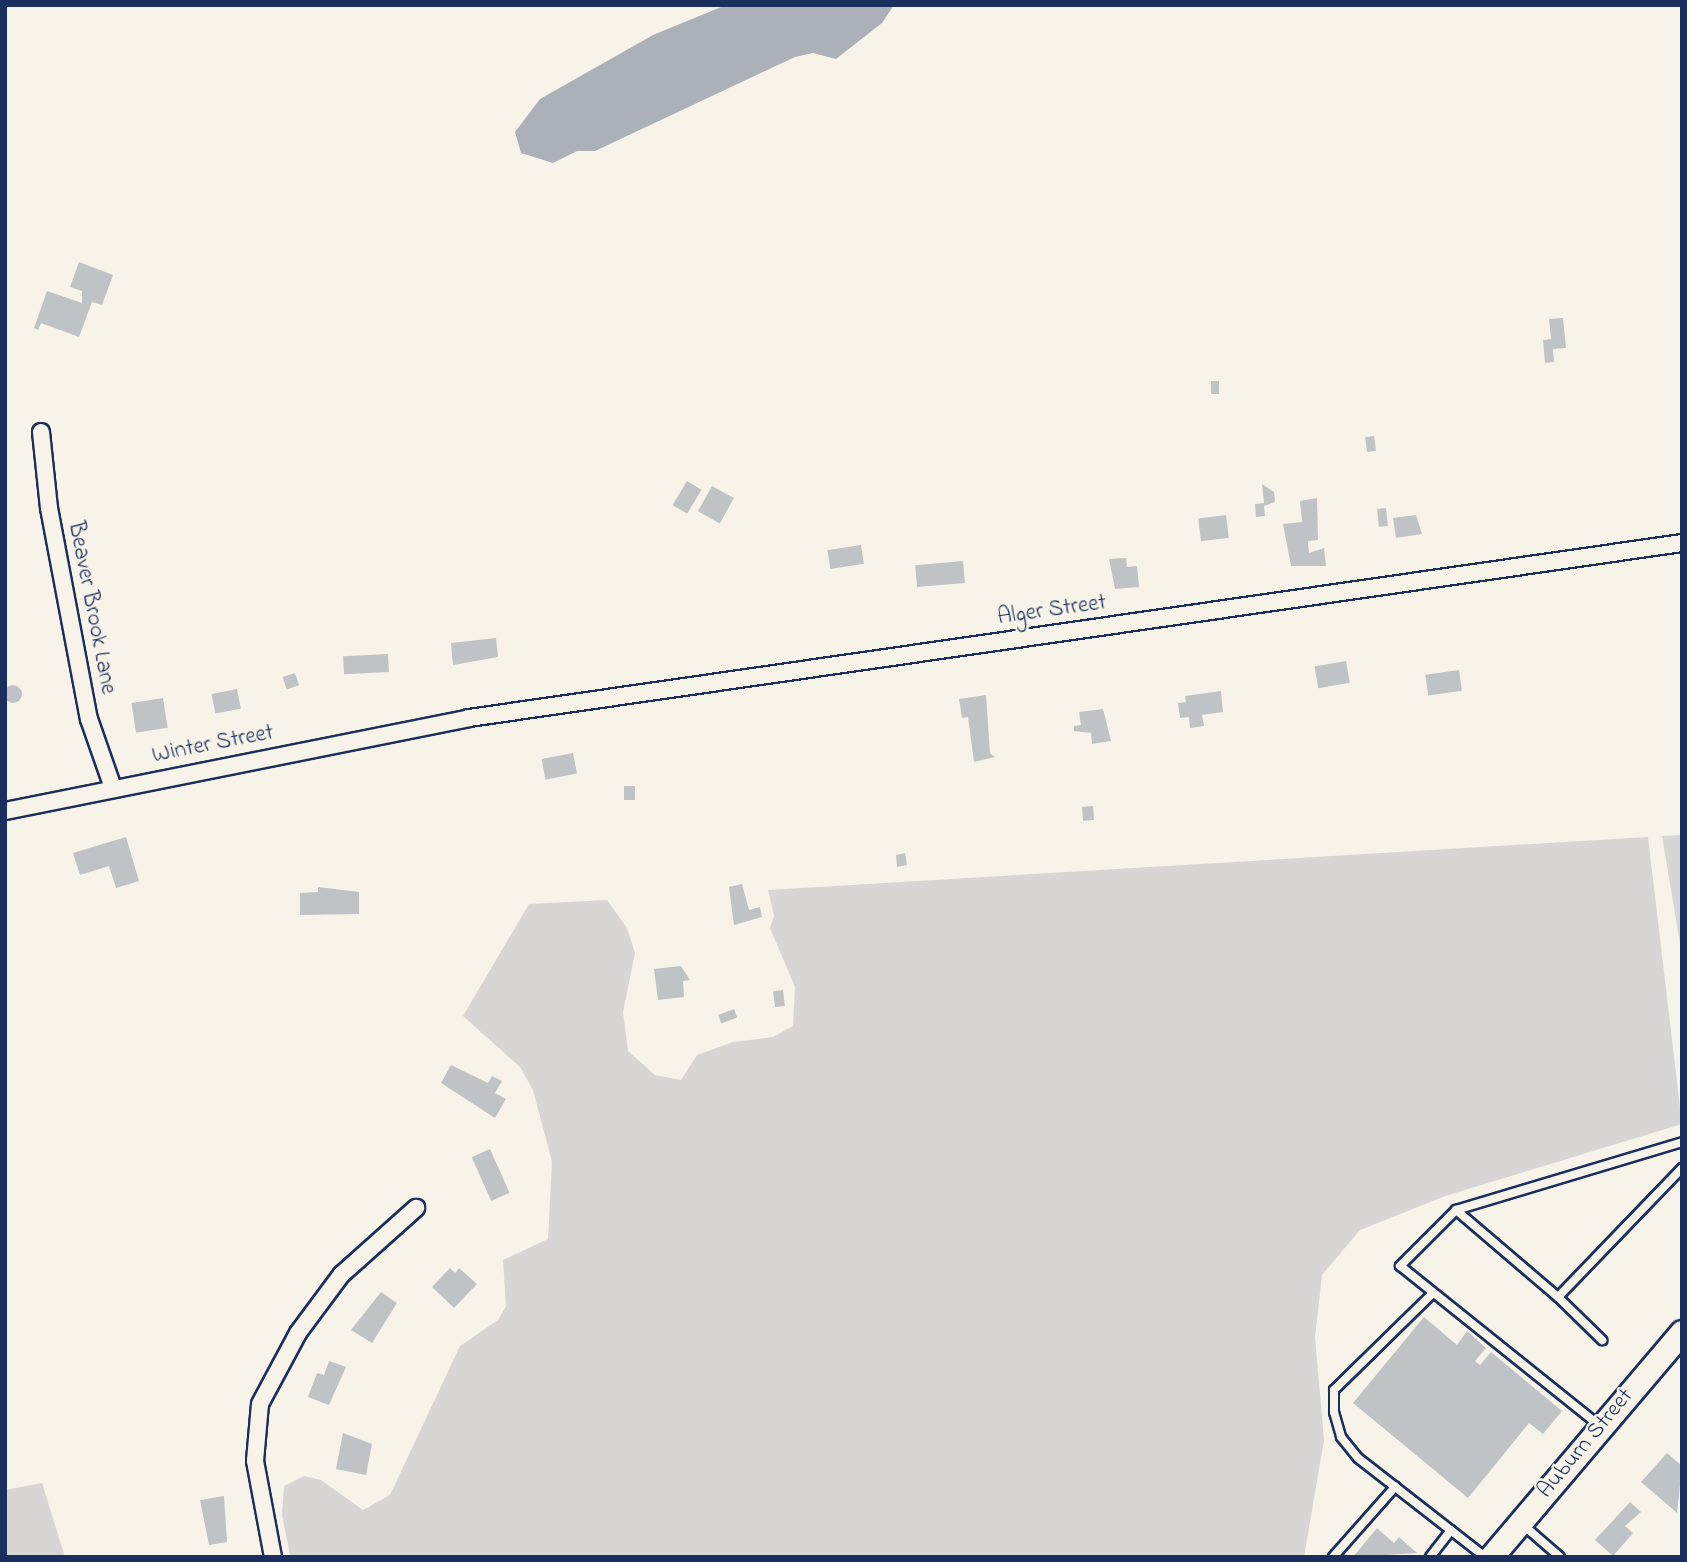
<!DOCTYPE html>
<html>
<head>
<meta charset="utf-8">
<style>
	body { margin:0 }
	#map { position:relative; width:1687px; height:1562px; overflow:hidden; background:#f7f3e8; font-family:"Indie Flower",sans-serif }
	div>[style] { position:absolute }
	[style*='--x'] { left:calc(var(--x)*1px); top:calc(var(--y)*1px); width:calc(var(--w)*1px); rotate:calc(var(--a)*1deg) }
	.green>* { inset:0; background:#d7d6d4 }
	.water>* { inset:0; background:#acb0b9 }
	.building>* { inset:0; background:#c0c3c5; transform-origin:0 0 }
	.round { border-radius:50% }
	.roads { filter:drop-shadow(2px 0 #1b2f5e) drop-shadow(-2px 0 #1b2f5e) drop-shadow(0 2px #1b2f5e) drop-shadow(0 -2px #1b2f5e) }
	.lane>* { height:8px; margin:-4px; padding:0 4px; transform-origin:4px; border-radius:4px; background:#f7f3e8 }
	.street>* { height:16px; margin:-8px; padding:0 8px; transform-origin:8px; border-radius:8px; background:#f7f3e8 }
	.secondary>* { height:23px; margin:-11.5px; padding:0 11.5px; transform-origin:11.5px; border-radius:11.5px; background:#f7f3e8 }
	span { translate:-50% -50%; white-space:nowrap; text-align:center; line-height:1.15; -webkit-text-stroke:5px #f7f3e8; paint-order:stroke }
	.street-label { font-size:23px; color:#1b2f5e }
	.frame { position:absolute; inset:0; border:7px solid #1b2f5e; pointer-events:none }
</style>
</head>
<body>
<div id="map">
	<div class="green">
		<i style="clip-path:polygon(1682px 835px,1682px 955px,1662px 836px)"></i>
		<i style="clip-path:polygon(1648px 837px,1682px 1124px,1445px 1196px,1360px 1230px,1322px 1275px,1315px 1337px,1324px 1440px,1304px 1557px,290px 1555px,282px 1515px,284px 1486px,304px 1476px,321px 1480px,363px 1510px,390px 1495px,460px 1346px,498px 1320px,506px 1306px,503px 1260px,548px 1239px,552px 1162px,533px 1090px,520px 1067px,463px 1016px,529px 904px,607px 900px,627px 928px,635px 953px,623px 1012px,628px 1051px,655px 1075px,681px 1080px,697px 1055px,733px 1042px,773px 1037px,793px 1026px,795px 987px,770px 928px,774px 916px,768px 890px)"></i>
		<i style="clip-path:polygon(42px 1483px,65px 1557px,5px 1557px,5px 1490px)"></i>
	</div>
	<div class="water">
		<i style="clip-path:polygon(726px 5px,894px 5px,882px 23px,836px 59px,813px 53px,795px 57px,595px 151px,577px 151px,553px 163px,521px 153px,515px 132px,540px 99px,653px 35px)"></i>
	</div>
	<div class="building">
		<i style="clip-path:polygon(79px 262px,113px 275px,102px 305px,92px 302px,79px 337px,41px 323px,38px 330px,34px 328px,47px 291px,82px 303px,82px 291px,70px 287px)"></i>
		<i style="clip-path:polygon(1563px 318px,1566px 348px,1553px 349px,1554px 362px,1545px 363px,1543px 340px,1551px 339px,1549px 319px)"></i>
		<i style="left:1211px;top:381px;width:8px;height:13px"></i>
		<i style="left:1374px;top:436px;width:15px;height:9px;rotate:82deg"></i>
		<i style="left:687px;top:481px;width:17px;height:28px;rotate:31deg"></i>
		<i style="clip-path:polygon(1262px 484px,1274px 492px,1275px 502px,1264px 506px,1265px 516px,1256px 517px,1255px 504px,1264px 503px)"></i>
		<i style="left:712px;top:486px;width:25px;height:29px;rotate:29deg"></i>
		<i style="clip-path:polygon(1317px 498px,1318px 540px,1308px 541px,1309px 553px,1324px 548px,1326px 566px,1291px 566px,1283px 524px,1302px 522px,1300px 501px)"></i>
		<i style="left:1386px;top:508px;width:18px;height:9px;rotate:84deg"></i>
		<i style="left:1226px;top:515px;width:23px;height:28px;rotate:83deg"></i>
		<i style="clip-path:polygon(1416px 515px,1422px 534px,1396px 538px,1393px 518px)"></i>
		<i style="left:861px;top:545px;width:19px;height:34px;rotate:81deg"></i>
		<i style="clip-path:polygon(1126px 558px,1127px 567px,1137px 566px,1139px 587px,1115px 589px,1109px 559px)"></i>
		<i style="left:963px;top:561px;width:22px;height:48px;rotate:85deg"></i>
		<i style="clip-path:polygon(496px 638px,498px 657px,453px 665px,451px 643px)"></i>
		<i style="left:388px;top:654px;width:18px;height:45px;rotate:87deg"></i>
		<i style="left:1346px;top:661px;width:22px;height:32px;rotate:80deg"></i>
		<i style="left:1459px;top:670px;width:21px;height:34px;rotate:82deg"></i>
		<i style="left:295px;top:673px;width:13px;height:13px;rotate:72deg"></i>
		<i class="round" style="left:4px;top:685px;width:18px;height:18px"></i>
		<i style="left:237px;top:689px;width:20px;height:26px;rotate:79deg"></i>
		<i style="clip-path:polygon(1221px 691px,1223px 712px,1202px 715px,1204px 726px,1190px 728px,1189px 717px,1180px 718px,1178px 703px,1186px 702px,1185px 696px)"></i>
		<i style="clip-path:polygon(986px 695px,990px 753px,995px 757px,974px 762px,968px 717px,962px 718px,959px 699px)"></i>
		<i style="left:163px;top:698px;width:30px;height:32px;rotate:81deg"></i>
		<i style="clip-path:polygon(1103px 709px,1111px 741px,1092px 744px,1091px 733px,1074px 731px,1074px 726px,1081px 725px,1079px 712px)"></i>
		<i style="left:573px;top:753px;width:21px;height:32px;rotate:79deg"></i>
		<i style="left:624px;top:786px;width:11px;height:14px"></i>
		<i style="left:1093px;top:806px;width:14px;height:11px;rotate:86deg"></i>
		<i style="clip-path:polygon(126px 837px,139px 881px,116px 888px,109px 866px,80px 875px,73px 853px)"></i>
		<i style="clip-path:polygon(905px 853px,907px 865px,897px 867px,896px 855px)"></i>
		<i style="clip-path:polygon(742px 884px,749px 910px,760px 907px,762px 917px,734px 925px,729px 887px)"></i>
		<i style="clip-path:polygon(318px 887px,359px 892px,359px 914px,300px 915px,300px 893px,318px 892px)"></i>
		<i style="clip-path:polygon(681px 966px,690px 980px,683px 981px,684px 997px,658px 1000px,654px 969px)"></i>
		<i style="left:783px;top:990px;width:16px;height:10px;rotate:83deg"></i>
		<i style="left:734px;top:1009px;width:9px;height:17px;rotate:69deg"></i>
		<i style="clip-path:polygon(451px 1065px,488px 1083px,492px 1076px,502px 1081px,495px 1093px,506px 1099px,495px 1118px,441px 1083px)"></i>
		<i style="left:490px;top:1149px;width:48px;height:20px;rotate:66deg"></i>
		<i style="clip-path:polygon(450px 1268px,455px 1273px,459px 1268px,477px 1284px,454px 1308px,432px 1287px)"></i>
		<i style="clip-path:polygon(381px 1292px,397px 1303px,372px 1343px,351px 1330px)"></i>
		<i style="clip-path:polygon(1424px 1317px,1457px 1345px,1467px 1331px,1486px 1348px,1475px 1361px,1480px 1365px,1491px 1352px,1562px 1411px,1543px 1434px,1529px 1423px,1468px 1498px,1353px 1403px)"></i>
		<i style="clip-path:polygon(329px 1361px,346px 1367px,329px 1405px,308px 1397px,317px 1373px,324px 1375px)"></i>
		<i style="clip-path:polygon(343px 1433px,372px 1444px,366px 1475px,336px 1469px)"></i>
		<i style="clip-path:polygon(1667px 1453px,1682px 1466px,1677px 1513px,1641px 1482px)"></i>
		<i style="clip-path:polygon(224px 1496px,227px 1542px,209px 1545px,200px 1500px)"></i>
		<i style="clip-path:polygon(1630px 1502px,1641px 1512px,1625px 1526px,1633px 1533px,1613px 1556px,1595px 1540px)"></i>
		<i style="clip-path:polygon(1377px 1528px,1394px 1543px,1399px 1537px,1417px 1553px,1353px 1557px)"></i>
	</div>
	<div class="roads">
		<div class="lane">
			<i style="--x:1456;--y:1210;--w:134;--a:40.5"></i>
			<i style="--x:1558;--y:1297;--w:179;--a:-46.1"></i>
			<i style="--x:1432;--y:1294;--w:137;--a:135.6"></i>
			<i style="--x:1334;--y:1390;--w:22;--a:90"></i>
			<i style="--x:1334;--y:1412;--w:26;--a:74"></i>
			<i style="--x:1341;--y:1437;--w:27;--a:51"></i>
			<i style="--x:1358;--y:1458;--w:161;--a:37.9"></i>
			<i style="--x:1558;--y:1297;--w:62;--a:44.3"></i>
			<i style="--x:1600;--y:1426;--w:256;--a:-141.3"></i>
			<i style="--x:1400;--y:1266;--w:79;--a:-45"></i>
			<i style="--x:1456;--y:1210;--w:236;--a:-16.7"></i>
			<i style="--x:1522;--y:1524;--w:50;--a:41"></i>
			<i style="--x:1333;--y:1557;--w:94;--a:-48.5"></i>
			<i style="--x:1430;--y:1557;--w:34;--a:-52"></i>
		</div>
		<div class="street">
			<i style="--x:41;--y:432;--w:76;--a:84"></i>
			<i style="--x:49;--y:508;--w:215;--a:79.3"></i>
			<i style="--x:89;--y:719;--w:73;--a:70.8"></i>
			<i style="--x:5;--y:811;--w:473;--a:-11.3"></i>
			<i style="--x:469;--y:718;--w:1226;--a:-8.21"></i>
			<i style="--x:273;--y:1557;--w:98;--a:-100.6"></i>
			<i style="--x:255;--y:1461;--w:57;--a:-85"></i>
			<i style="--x:260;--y:1404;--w:81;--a:-61.8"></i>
			<i style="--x:298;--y:1333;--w:72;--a:-53.4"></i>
			<i style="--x:341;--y:1275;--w:101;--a:-41.8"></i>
		</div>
		<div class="secondary">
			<i style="--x:1491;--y:1557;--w:295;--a:-49.7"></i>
		</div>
	</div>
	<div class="street-label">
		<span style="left:91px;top:608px;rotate:79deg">Beaver Brook Lane</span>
		<span style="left:1052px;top:611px;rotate:-8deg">Alger Street</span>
		<span style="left:213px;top:745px;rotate:-11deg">Winter Street</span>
		<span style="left:1586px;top:1444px;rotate:-50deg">Auburn Street</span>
	</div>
	<div class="frame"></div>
</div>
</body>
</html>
